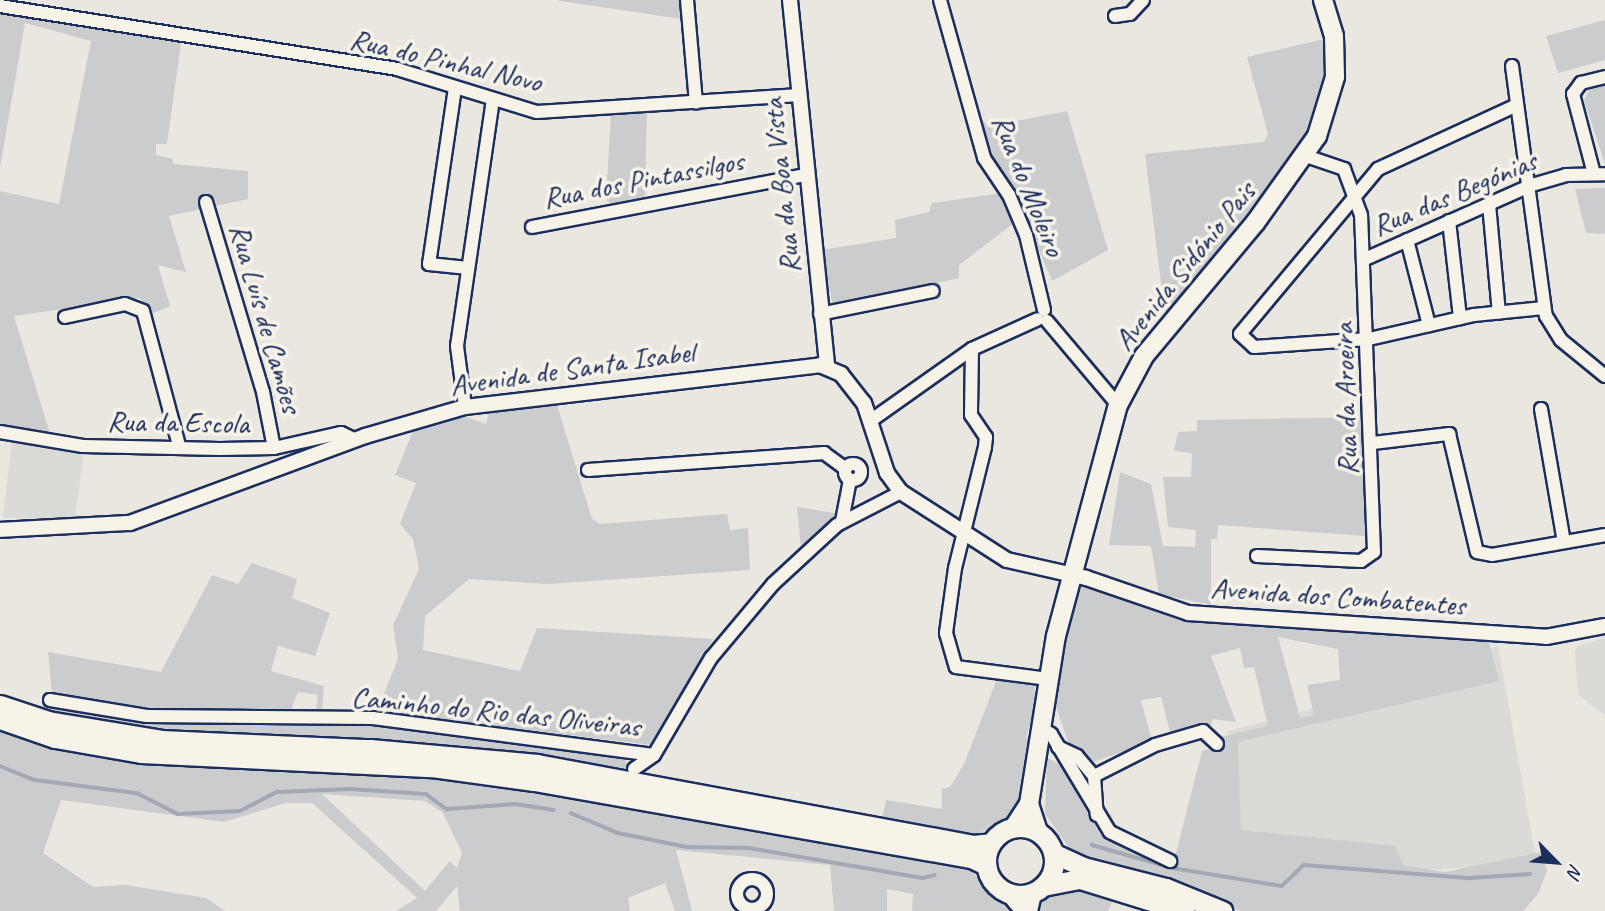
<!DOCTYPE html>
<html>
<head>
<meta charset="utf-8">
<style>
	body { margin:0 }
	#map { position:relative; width:1605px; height:911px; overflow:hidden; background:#eae7e0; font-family:Caveat,sans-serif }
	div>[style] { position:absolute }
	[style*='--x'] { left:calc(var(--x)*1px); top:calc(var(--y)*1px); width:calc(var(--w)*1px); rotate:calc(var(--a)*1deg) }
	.built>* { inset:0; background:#dadad6 }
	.green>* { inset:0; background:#cbcccd }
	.stream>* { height:3.5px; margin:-1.75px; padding:0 1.75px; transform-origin:1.75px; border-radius:1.75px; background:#a3a8b4 }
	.roads { filter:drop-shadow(2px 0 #1b2f5e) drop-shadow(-2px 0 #1b2f5e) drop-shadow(0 2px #1b2f5e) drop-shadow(0 -2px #1b2f5e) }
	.minor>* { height:12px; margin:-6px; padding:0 6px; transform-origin:6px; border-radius:6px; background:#f7f3e8 }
	.minor>.ring { margin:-6px; padding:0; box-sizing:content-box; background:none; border:12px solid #f7f3e8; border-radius:50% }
	.tertiary>* { height:14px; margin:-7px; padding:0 7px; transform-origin:7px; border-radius:7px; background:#f7f3e8 }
	.secondary>* { height:18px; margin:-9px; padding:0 9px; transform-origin:9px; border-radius:9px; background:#f7f3e8 }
	.primary>* { height:19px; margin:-9.5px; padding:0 9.5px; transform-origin:9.5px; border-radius:9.5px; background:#f7f3e8 }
	.primary>.ring { margin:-9.5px; padding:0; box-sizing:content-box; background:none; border:19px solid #f7f3e8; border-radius:50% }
	span { translate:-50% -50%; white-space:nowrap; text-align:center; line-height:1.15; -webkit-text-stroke:7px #f7f3e8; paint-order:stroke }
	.street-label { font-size:30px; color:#1b2f5e }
	.north { position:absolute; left:1521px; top:827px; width:70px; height:70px; -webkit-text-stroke:5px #f7f3e8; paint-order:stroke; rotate:115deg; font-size:19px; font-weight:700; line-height:28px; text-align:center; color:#1b2f5e }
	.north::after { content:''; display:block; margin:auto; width:24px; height:32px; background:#1b2f5e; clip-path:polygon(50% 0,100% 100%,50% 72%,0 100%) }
</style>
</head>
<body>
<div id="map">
	<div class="built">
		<i style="clip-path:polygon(12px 441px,84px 452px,75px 518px,3px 518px)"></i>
		<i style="clip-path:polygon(1605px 638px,1605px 715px,1578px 695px,1575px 652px,1577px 646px)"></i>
		<i style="clip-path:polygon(1498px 646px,1537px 864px,1399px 871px,1243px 846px,1228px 731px,1342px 701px)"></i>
	</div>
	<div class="green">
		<i style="clip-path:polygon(558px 0,679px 0,681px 19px,561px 1px)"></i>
		<i style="clip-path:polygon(0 13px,181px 43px,167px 144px,156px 144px,156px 155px,173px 159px,173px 164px,248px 171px,248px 199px,169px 216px,186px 272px,158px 265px,170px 306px,149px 315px,140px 298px,14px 316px,51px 437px,0 425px,0 191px,59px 204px,91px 41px,25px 23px,0 168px)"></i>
		<i style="clip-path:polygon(1605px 20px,1605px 60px,1558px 73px,1546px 36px)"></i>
		<i style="clip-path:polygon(1329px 38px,1329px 79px,1308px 137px,1165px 315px,1145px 154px,1264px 142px,1268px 134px,1247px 57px)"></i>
		<i style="clip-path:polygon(1605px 85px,1605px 164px,1584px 100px,1589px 90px)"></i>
		<i style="clip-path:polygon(647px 110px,645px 198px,611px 205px,606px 199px,611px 113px)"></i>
		<i style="clip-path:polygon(1067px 111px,1108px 250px,1052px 281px,1019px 203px,992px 166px,980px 116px,988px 127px)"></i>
		<i style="clip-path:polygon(1605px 188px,1605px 234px,1586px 233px,1575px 189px)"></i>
		<i style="clip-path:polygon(1003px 193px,1014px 223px,959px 265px,959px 278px,833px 306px,821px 250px,896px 238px,895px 220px,929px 212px,932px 203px)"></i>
		<i style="clip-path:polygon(557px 405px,592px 519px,600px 524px,727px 514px,730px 530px,748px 528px,750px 570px,548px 584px,469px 579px,425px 616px,423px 650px,520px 671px,537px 628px,713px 639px,651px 745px,377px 711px,398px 659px,393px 625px,419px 569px,413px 539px,400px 524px,416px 483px,395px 475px,415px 426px,466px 417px,486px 424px,489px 413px)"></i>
		<i style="clip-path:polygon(1363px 417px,1365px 536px,1218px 525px,1217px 539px,1211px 539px,1211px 605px,1159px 594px,1151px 546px,1109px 545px,1120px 472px,1151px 484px,1163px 546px,1195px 547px,1196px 530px,1168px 527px,1163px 477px,1191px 477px,1192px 453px,1174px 451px,1178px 432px,1197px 431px,1197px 420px)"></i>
		<i style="clip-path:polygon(797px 507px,840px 514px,801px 548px)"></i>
		<i style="clip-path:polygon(252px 563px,297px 579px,292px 598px,330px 613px,315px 656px,278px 646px,271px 671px,324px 686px,322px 710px,316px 710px,318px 695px,298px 692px,289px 715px,153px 714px,52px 694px,48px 652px,161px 672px,212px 575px,238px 584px)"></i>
		<i style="clip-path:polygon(evenodd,1083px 586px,1181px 621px,1488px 639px,1499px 681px,1238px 742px,1241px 830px,1395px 846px,1403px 865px,1445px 872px,1542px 852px,1547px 871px,1538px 894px,1523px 911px,1240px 911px,1171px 881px,1072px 852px,1045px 814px,1047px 758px,1060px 764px,1100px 834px,1173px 865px,1202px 751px,1223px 746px,1220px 737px,1268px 726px,1254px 667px,1244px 668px,1240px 648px,1211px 656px,1236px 722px,1212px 719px,1211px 725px,1171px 736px,1161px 697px,1141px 700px,1152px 742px,1090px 763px,1068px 741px,1055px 704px,1073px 596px,1083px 586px,1278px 637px,1338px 649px,1340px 680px,1307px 685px,1314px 715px,1300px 718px,1278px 637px)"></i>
		<i style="clip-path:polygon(997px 679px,1034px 684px,1036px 704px,1026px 737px,1032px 738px,1023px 797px,1009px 821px,974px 835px,882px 819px,886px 800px,942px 809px,942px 789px,950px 787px,964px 764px)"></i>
		<i style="clip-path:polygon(55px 705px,149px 721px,374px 725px,490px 734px,619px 752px,631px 769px,437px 744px,156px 732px,51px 712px)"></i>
		<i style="clip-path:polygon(evenodd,0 728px,129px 760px,456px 778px,558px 790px,966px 866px,1010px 911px,912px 911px,913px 894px,887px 889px,887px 911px,834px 911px,830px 865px,676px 850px,692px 911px,675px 911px,665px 883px,628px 898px,630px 911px,460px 911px,457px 886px,436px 911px,396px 911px,417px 898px,312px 803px,286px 803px,224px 822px,61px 800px,43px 853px,93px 887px,126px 885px,206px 898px,225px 911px,0 911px,0 728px,322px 794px,425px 801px,443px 813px,462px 853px,457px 868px,450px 861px,425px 891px,322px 794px)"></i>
		<i style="clip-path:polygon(1071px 885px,1115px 896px,1108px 911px,1037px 911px,1048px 894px)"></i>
	</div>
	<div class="stream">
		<i style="--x:0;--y:766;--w:38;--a:22"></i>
		<i style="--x:35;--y:780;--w:103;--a:7.3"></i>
		<i style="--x:137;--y:793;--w:46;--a:27.1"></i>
		<i style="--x:178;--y:814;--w:62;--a:-2.8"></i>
		<i style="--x:240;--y:811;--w:42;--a:-27.2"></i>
		<i style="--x:277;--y:792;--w:73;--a:-2.4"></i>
		<i style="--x:350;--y:789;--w:76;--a:3.8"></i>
		<i style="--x:426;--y:794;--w:26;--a:36"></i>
		<i style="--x:447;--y:809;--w:69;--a:-4.1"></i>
		<i style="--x:516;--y:804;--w:38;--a:9"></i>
		<i style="--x:571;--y:813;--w:51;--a:23.1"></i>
		<i style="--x:618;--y:833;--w:70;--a:11.5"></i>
		<i style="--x:687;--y:847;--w:62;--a:0.9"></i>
		<i style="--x:749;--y:848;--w:177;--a:9.8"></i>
		<i style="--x:923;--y:878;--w:12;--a:-14"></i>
		<i style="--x:1092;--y:845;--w:84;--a:15.9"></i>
		<i style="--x:1173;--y:868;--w:110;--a:9.4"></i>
		<i style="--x:1282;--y:886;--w:30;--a:-44"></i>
		<i style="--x:1304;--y:865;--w:167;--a:4.5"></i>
		<i style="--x:1470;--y:878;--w:60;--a:-3.8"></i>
	</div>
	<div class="roads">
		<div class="minor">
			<i style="--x:687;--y:0;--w:103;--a:85"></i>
			<i style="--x:940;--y:0;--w:164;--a:74.4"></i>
			<i style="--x:984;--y:158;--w:45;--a:56"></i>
			<i style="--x:1009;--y:195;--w:43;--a:67"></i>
			<i style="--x:1026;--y:235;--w:77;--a:76.5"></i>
			<i style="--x:0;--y:6;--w:402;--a:9"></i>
			<i style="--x:397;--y:69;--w:146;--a:17.1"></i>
			<i style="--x:537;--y:112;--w:263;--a:-3.7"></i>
			<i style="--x:1115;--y:16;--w:15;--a:-8"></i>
			<i style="--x:1130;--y:14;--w:19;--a:-47"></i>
			<i style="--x:1512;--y:66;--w:252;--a:82.3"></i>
			<i style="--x:1546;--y:316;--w:28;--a:58"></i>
			<i style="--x:1561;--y:340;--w:57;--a:39.3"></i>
			<i style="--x:455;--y:88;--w:178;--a:98.4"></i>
			<i style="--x:429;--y:264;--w:39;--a:6"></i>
			<i style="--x:1517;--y:105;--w:153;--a:155.3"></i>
			<i style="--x:1378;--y:169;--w:215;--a:129.9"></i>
			<i style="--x:1240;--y:334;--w:19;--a:43"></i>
			<i style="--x:1254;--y:347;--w:115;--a:-4"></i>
			<i style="--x:1369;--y:339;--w:108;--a:-12.9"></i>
			<i style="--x:1474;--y:315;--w:70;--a:-5.7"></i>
			<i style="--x:1594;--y:174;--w:83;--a:-104.7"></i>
			<i style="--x:1573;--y:94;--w:14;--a:-54"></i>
			<i style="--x:1581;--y:83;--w:25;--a:-14"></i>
			<i style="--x:206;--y:202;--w:198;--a:73.3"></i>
			<i style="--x:263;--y:392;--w:57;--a:78.9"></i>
			<i style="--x:1489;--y:204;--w:109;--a:84.8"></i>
			<i style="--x:1449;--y:221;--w:98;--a:83.5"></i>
			<i style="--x:532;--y:227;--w:278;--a:-10.8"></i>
			<i style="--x:1407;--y:240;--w:88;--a:75.5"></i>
			<i style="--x:1365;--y:259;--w:183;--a:-23.9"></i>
			<i style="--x:1532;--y:185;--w:35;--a:-16"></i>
			<i style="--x:1566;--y:175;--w:39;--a:-1"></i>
			<i style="--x:820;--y:314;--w:115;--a:-11.5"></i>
			<i style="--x:65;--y:317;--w:61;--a:-12.2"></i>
			<i style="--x:125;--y:304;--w:19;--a:21"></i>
			<i style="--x:143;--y:311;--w:139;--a:75"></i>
			<i style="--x:1047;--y:321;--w:110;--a:49.8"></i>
			<i style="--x:972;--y:349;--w:66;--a:90.9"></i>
			<i style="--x:971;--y:415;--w:27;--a:56"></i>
			<i style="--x:986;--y:437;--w:10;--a:96"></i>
			<i style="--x:985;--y:447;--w:125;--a:103.9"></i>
			<i style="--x:955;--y:568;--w:66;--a:97.9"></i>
			<i style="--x:946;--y:633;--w:35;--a:74"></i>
			<i style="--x:956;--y:667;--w:93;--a:7.4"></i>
			<i style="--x:465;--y:407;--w:62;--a:-97.5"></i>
			<i style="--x:457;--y:346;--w:249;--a:-81.7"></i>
			<i style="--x:1541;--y:409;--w:135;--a:80.2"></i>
			<i style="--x:873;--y:419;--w:121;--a:-35.3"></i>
			<i style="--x:972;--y:349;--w:72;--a:-24.4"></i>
			<i style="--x:0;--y:432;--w:84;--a:9.6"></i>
			<i style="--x:83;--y:446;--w:137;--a:1.3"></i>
			<i style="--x:220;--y:449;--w:54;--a:-1.1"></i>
			<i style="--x:274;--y:448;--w:69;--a:-12.6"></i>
			<i style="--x:341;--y:433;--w:14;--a:25"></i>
			<i style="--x:1373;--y:443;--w:77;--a:-6.8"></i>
			<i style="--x:1449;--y:434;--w:121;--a:76.7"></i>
			<i style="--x:1477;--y:552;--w:15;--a:11"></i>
			<i style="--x:1492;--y:555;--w:115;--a:-10"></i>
			<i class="ring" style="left:845px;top:464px;width:4px;height:4px"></i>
			<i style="--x:588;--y:470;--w:237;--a:-4.1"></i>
			<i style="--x:824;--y:453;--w:26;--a:36"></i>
			<i style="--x:842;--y:521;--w:42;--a:-79"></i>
			<i style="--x:1257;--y:556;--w:104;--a:2.8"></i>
			<i style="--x:1361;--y:561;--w:16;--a:-35"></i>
			<i style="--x:1374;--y:552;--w:337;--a:-92.2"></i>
			<i style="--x:1361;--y:215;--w:49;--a:-110.3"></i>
			<i style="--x:1344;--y:169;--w:40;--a:-161.1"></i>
			<i style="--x:50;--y:700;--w:98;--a:9.4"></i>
			<i style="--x:147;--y:716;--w:226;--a:0.5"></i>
			<i style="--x:373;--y:718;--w:283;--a:7.5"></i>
			<i style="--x:654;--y:755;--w:113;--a:-59.6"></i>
			<i style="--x:711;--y:658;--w:97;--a:-50"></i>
			<i style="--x:773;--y:584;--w:87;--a:-42.7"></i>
			<i style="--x:837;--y:525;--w:72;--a:-27.3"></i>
			<i style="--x:1041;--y:728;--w:12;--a:31"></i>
			<i style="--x:1051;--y:734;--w:114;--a:59"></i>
			<i style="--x:1110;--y:832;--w:67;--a:25.8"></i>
			<i style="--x:1058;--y:747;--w:21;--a:25"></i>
			<i style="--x:1077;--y:756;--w:26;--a:50"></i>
			<i style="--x:1094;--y:776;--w:39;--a:86"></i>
			<i style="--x:634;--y:769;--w:24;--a:-35"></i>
			<i style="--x:1094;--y:776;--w:68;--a:-26.9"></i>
			<i style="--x:1155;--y:745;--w:50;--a:-16.3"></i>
			<i style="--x:1203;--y:731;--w:19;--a:43"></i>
			<i class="ring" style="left:737px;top:879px;width:18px;height:18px"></i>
		</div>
		<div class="tertiary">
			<i style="--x:790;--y:0;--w:369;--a:84.2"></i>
			<i style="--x:0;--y:530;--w:130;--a:-3.1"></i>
			<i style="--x:130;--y:523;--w:251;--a:-20.3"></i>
			<i style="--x:365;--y:436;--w:104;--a:-16.2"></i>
			<i style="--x:465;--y:407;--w:357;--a:-6.7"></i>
			<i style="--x:820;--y:365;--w:23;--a:23"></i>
			<i style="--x:841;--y:374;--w:37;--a:52"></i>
			<i style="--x:864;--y:403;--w:74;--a:71.8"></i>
			<i style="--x:887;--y:473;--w:24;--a:54"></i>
			<i style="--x:901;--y:492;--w:126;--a:32.7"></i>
			<i style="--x:1007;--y:560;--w:81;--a:12.8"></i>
			<i style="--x:1086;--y:578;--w:108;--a:18.9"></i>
			<i style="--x:1188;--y:613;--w:359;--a:3.8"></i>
			<i style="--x:1546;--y:637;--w:60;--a:-10.6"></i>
		</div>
		<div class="secondary">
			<i style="--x:1029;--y:804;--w:29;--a:72"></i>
			<i style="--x:1014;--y:827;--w:27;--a:-57"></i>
			<i style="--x:1029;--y:804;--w:170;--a:-80.9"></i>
			<i style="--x:1056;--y:636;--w:239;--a:-75"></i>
			<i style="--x:1118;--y:405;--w:55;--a:-62"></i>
			<i style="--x:1144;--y:356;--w:173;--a:-50.2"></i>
			<i style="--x:1255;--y:223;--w:107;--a:-54.5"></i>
			<i style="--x:1317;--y:136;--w:62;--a:-73"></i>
			<i style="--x:1335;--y:77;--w:41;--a:-91.4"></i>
			<i style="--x:1334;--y:36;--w:38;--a:-107"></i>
			<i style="--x:1011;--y:894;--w:22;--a:51"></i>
			<i style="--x:1028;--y:911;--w:18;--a:-77"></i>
		</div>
		<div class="primary">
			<i style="--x:0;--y:705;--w:51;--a:18.4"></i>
			<i style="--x:48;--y:721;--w:115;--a:9.5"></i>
			<i style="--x:161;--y:740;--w:209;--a:2.5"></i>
			<i style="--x:370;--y:749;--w:168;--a:5.1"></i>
			<i style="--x:537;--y:764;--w:443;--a:10.5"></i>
			<i style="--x:973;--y:845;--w:18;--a:-6"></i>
			<i style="--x:0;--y:719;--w:58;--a:19.1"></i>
			<i style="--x:55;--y:738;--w:87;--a:9.9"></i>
			<i style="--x:141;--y:753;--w:291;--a:2.8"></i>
			<i style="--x:432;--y:767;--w:103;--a:7.8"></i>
			<i style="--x:534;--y:781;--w:444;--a:10"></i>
			<i style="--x:971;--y:858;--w:17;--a:25"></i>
			<i class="ring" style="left:986px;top:827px;width:49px;height:49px"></i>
			<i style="--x:1053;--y:853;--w:33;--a:25"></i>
			<i style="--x:1083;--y:867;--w:86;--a:14.2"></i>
			<i style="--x:1166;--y:888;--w:61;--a:22.3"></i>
			<i style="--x:1043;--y:886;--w:38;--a:-11"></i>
			<i style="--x:1080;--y:879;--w:109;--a:17.1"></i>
		</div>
	</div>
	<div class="street-label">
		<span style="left:446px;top:60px;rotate:13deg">Rua do Pinhal Novo</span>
		<span style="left:643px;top:179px;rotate:-11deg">Rua dos Pintassilgos</span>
		<span style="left:1029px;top:185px;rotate:68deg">Rua do Moleiro</span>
		<span style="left:781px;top:186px;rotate:-96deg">Rua da Boa Vista</span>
		<span style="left:1454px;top:193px;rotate:-23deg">Rua das Begónias</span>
		<span style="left:1184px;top:266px;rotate:-51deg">Avenida Sidónio Pais</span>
		<span style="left:266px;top:318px;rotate:74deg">Rua Luís de Camões</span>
		<span style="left:572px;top:368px;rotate:-8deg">Avenida de Santa Isabel</span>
		<span style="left:1345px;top:399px;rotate:-92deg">Rua da Aroeira</span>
		<span style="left:178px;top:422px;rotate:1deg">Rua da Escola</span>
		<span style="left:1338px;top:596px;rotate:4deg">Avenida dos Combatentes</span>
		<span style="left:496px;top:711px;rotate:6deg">Caminho do Rio das Oliveiras</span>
	</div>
	<div class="north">N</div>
</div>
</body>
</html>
